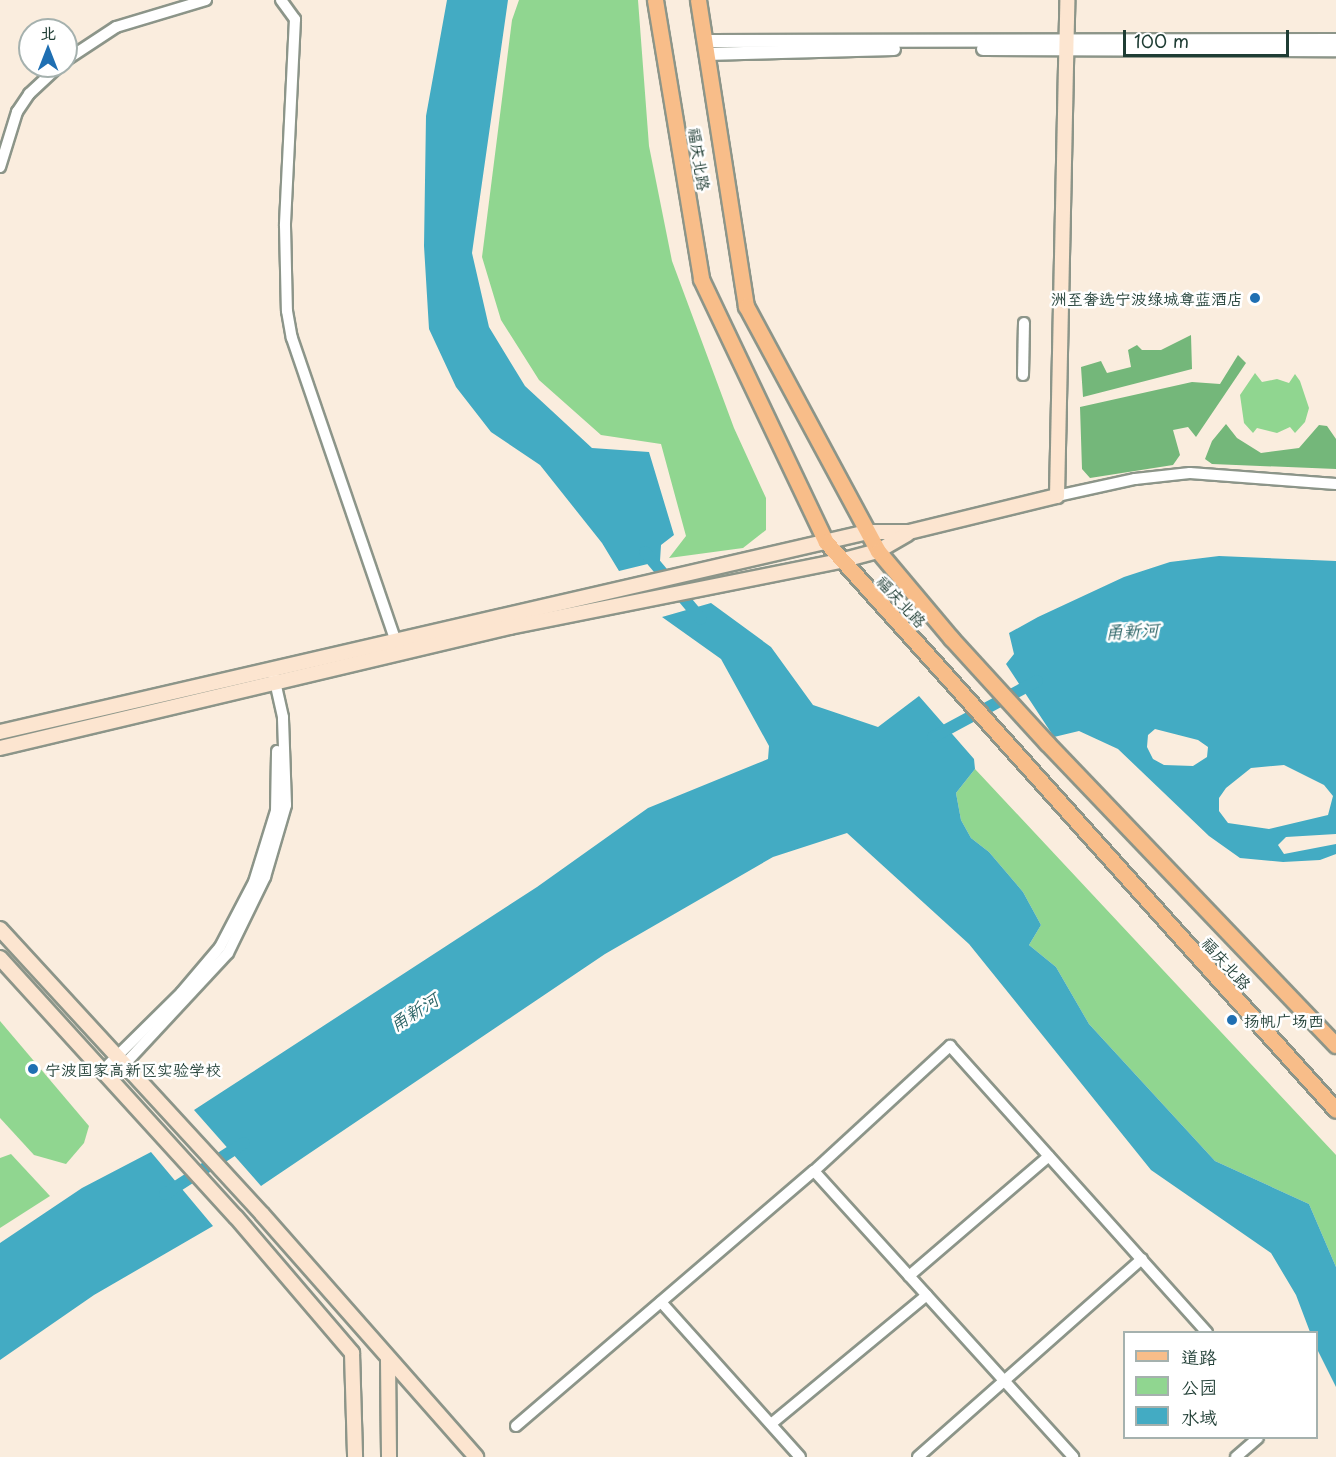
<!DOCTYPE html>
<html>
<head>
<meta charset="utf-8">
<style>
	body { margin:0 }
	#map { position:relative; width:1336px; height:1457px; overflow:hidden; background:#faedde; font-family:"Playpen Sans","LXGW WenKai TC",sans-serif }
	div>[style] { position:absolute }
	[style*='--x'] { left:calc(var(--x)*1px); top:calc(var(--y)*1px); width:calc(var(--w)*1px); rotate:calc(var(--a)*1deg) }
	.green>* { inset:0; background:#90d690 }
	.forest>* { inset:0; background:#74b77a }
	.water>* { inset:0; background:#43abc3 }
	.canal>* { height:12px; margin:-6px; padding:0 6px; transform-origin:6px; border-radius:6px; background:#43abc3 }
	.roads { filter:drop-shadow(2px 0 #8c9589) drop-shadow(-2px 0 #8c9589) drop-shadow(0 2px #8c9589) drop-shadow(0 -2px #8c9589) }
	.minor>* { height:10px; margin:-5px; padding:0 5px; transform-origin:5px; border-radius:5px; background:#fff }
	.tertiary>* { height:12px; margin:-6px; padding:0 6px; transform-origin:6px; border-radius:6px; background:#fff }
	.secondary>* { height:14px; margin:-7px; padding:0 7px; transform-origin:7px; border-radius:7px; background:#fce5d0 }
	.primary>* { height:15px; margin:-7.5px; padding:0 7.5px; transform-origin:7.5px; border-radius:7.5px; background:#f8bd89 }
	.dots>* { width:16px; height:16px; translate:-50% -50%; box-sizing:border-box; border:3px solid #fff; border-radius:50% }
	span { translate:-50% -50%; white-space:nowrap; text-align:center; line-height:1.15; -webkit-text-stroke:5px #fff; paint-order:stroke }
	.street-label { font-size:16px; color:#1f3d34 }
	.poi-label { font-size:16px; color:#1f3d34 }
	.right { translate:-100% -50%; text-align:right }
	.left { translate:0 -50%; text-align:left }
	.water-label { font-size:18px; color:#2c6466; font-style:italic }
	.legend { position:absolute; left:1123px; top:1331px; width:195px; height:108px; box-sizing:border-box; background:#fff; border:2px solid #a5b1ae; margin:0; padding:8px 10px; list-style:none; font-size:18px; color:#1f3d34 }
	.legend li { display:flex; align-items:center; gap:12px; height:30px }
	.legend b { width:30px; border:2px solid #a5b1ae }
	.north { position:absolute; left:18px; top:18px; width:60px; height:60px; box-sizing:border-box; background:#fff; border:2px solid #a5b1ae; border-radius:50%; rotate:0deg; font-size:16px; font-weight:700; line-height:24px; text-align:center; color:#1f3d34 }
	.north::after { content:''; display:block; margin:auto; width:21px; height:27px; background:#1f6fb2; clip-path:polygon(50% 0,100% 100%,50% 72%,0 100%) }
	.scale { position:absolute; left:1123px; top:30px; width:166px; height:27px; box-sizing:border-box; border:3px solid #1f3d34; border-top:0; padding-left:8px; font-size:18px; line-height:21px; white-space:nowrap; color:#1f3d34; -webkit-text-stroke:4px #fff; paint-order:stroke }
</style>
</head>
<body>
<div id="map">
	<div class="green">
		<i style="clip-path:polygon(519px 0,638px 0,649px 146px,672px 261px,734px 428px,766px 498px,766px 530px,743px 548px,669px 558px,686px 536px,661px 444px,601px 435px,539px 380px,501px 320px,482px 257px,512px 20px)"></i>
		<i style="clip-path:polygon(1255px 373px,1262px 382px,1277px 379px,1289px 383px,1295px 374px,1300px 381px,1309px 408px,1305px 422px,1295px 433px,1290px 427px,1277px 433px,1257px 428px,1253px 433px,1244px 423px,1240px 395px)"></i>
		<i style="clip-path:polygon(975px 769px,1336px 1155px,1336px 1267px,1309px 1204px,1215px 1161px,1089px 1024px,1056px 967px,1029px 945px,1041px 925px,1023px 892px,989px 852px,971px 838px,961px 820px,956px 793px)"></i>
		<i style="clip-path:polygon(0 1021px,89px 1126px,84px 1143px,66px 1164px,34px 1155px,0 1118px)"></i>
		<i style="clip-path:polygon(11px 1154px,50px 1196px,0 1228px,0 1158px)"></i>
	</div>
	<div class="forest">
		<i style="clip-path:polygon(1191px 335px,1192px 369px,1083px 397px,1081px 367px,1101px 361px,1107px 373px,1131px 367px,1128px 350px,1137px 345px,1142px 350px,1161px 350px)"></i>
		<i style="clip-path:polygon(1238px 355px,1246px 363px,1196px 437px,1188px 427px,1173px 430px,1180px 455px,1173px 465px,1090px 478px,1082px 469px,1080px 407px,1192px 382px,1220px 384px)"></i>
		<i style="clip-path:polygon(1226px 424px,1237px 438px,1261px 453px,1299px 448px,1319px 425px,1327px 426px,1336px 439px,1336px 469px,1212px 464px,1205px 459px,1212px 441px)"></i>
	</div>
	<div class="water">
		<i style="clip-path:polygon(447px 0,508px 0,472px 253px,489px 327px,525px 386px,592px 448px,649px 452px,674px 535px,661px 545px,660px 561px,619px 571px,602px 543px,540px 465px,491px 432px,456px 387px,429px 329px,424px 246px,426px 116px)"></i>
		<i style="clip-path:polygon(evenodd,1219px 556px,1336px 561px,1336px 834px,1286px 837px,1278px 845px,1284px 854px,1336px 844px,1336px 854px,1320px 860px,1283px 862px,1240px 858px,1209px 836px,1118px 749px,1079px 731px,1054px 737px,1006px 664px,1014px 654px,1009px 633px,1038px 617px,1124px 577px,1170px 562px,1219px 556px,1155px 729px,1198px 740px,1208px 747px,1207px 757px,1193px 766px,1164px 765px,1153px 759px,1147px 747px,1148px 735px,1155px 729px,1219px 556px,1284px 765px,1324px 785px,1333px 796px,1328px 815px,1269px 829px,1228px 823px,1219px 811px,1219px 798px,1226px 788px,1251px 768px,1284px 765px)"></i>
		<i style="clip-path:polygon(711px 603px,771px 647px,813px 705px,878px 727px,919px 696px,974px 759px,975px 769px,956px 793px,961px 820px,971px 838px,989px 852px,1023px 892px,1041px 925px,1029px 945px,1056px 967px,1089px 1024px,1215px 1161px,1309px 1204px,1336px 1267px,1336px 1387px,1317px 1349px,1316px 1332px,1310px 1332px,1296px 1295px,1271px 1253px,1151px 1170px,969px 944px,847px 833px,773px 857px,605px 954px,261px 1186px,194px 1110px,537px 887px,648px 808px,768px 759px,769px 746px,721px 659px,662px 617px)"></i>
		<i style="clip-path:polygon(151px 1152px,213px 1226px,94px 1295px,0 1360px,0 1243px,82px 1188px)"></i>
	</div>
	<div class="canal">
		<i style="--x:645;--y:552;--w:87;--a:50.1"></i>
		<i style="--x:933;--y:737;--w:118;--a:-28.3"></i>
		<i style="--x:165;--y:1194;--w:94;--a:-32.8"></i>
	</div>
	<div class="roads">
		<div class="minor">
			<i style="--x:281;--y:0;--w:24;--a:54"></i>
			<i style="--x:295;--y:19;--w:207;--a:92.8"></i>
			<i style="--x:285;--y:226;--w:85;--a:88.7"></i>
			<i style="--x:287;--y:311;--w:27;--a:80"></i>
			<i style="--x:292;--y:338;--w:328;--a:71.1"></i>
			<i style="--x:66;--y:60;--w:60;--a:-33.4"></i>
			<i style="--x:116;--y:27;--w:94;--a:-16.7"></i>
			<i style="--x:0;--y:167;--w:58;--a:-72.8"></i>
			<i style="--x:17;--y:112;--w:22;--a:-56"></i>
			<i style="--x:29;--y:94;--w:41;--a:-43"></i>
			<i style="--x:1023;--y:375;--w:52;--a:-88.9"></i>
			<i style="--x:1057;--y:496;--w:80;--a:-12.3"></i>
			<i style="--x:1135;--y:479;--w:55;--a:-6.2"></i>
			<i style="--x:1190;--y:473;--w:146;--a:4.3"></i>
			<i style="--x:102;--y:1071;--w:111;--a:-44.6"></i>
			<i style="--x:181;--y:993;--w:60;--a:-49.7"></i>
			<i style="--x:220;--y:947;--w:73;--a:-62.4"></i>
			<i style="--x:254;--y:882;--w:74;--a:-72.8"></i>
			<i style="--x:276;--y:811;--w:60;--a:-89"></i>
			<i style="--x:110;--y:1080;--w:173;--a:-47.1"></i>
			<i style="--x:228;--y:953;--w:85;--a:-64"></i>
			<i style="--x:265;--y:877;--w:75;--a:-73.7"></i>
			<i style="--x:286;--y:805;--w:88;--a:-92"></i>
			<i style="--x:283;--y:717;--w:41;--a:-102.7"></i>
			<i style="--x:814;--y:1171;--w:386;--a:47.8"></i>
			<i style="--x:909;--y:1276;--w:184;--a:-40.6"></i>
			<i style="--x:661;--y:1302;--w:208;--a:48.1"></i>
			<i style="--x:771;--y:1424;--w:202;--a:-39.6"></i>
			<i style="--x:516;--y:1426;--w:392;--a:-40.6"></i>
			<i style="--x:814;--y:1171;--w:185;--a:-42.6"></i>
			<i style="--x:950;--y:1046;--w:385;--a:48.1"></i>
			<i style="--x:918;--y:1457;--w:299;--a:-41.5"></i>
			<i style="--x:1236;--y:1457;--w:29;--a:-41"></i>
		</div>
		<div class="tertiary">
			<i style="--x:704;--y:41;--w:632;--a:-0.09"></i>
			<i style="--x:983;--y:49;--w:353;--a:0.2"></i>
			<i style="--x:706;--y:54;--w:188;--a:-1.5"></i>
		</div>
		<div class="secondary">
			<i style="--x:0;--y:732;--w:891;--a:-12.98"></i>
			<i style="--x:868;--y:532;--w:41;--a:0"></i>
			<i style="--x:909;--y:532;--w:152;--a:-13.7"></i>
			<i style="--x:1057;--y:496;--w:496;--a:-88.8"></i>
			<i style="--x:0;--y:748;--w:524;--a:-13.35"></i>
			<i style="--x:510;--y:627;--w:337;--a:-11.3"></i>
			<i style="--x:840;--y:561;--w:39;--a:-15"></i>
			<i style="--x:878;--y:551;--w:34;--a:-30"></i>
			<i style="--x:0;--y:929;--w:387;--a:47.4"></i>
			<i style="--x:262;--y:1214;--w:324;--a:48.6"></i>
			<i style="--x:0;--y:958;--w:350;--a:47.7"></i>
			<i style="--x:236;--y:1217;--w:179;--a:49.5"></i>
			<i style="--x:352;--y:1353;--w:104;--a:88.3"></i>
			<i style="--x:388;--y:1360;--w:97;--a:89.4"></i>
		</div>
		<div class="primary">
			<i style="--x:655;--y:0;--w:283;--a:80.6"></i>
			<i style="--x:701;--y:279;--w:291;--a:64.6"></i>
			<i style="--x:826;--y:542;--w:763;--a:48.08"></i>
			<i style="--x:698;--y:0;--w:310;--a:81.1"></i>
			<i style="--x:746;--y:306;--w:278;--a:61.7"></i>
			<i style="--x:878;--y:551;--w:114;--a:50"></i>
			<i style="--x:951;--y:638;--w:142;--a:47.6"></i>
			<i style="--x:1047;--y:743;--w:418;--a:46.3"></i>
		</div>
	</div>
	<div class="dots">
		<i style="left:1255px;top:298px;background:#1f6fb2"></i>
		<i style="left:1232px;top:1020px;background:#1f6fb2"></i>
		<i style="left:33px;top:1069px;background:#1f6fb2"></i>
	</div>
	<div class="street-label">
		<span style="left:700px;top:159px;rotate:81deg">福庆北路</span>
		<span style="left:902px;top:601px;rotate:47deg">福庆北路</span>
		<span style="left:1227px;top:963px;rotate:48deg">福庆北路</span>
	</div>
	<div class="poi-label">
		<span class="right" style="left:1243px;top:298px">洲至奢选宁波绿城尊蓝酒店</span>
		<span class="left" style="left:1244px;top:1020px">扬帆广场西</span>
		<span class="left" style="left:45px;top:1069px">宁波国家高新区实验学校</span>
	</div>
	<div class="water-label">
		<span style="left:1132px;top:631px;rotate:-3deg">甬新河</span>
		<span style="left:414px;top:1012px;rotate:-33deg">甬新河</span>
	</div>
	<ul class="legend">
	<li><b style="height:8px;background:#f8bd89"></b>道路</li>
	<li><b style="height:16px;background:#90d690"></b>公园</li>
	<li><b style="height:16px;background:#43abc3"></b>水域</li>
	</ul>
	<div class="north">北</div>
	<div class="scale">100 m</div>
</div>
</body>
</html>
